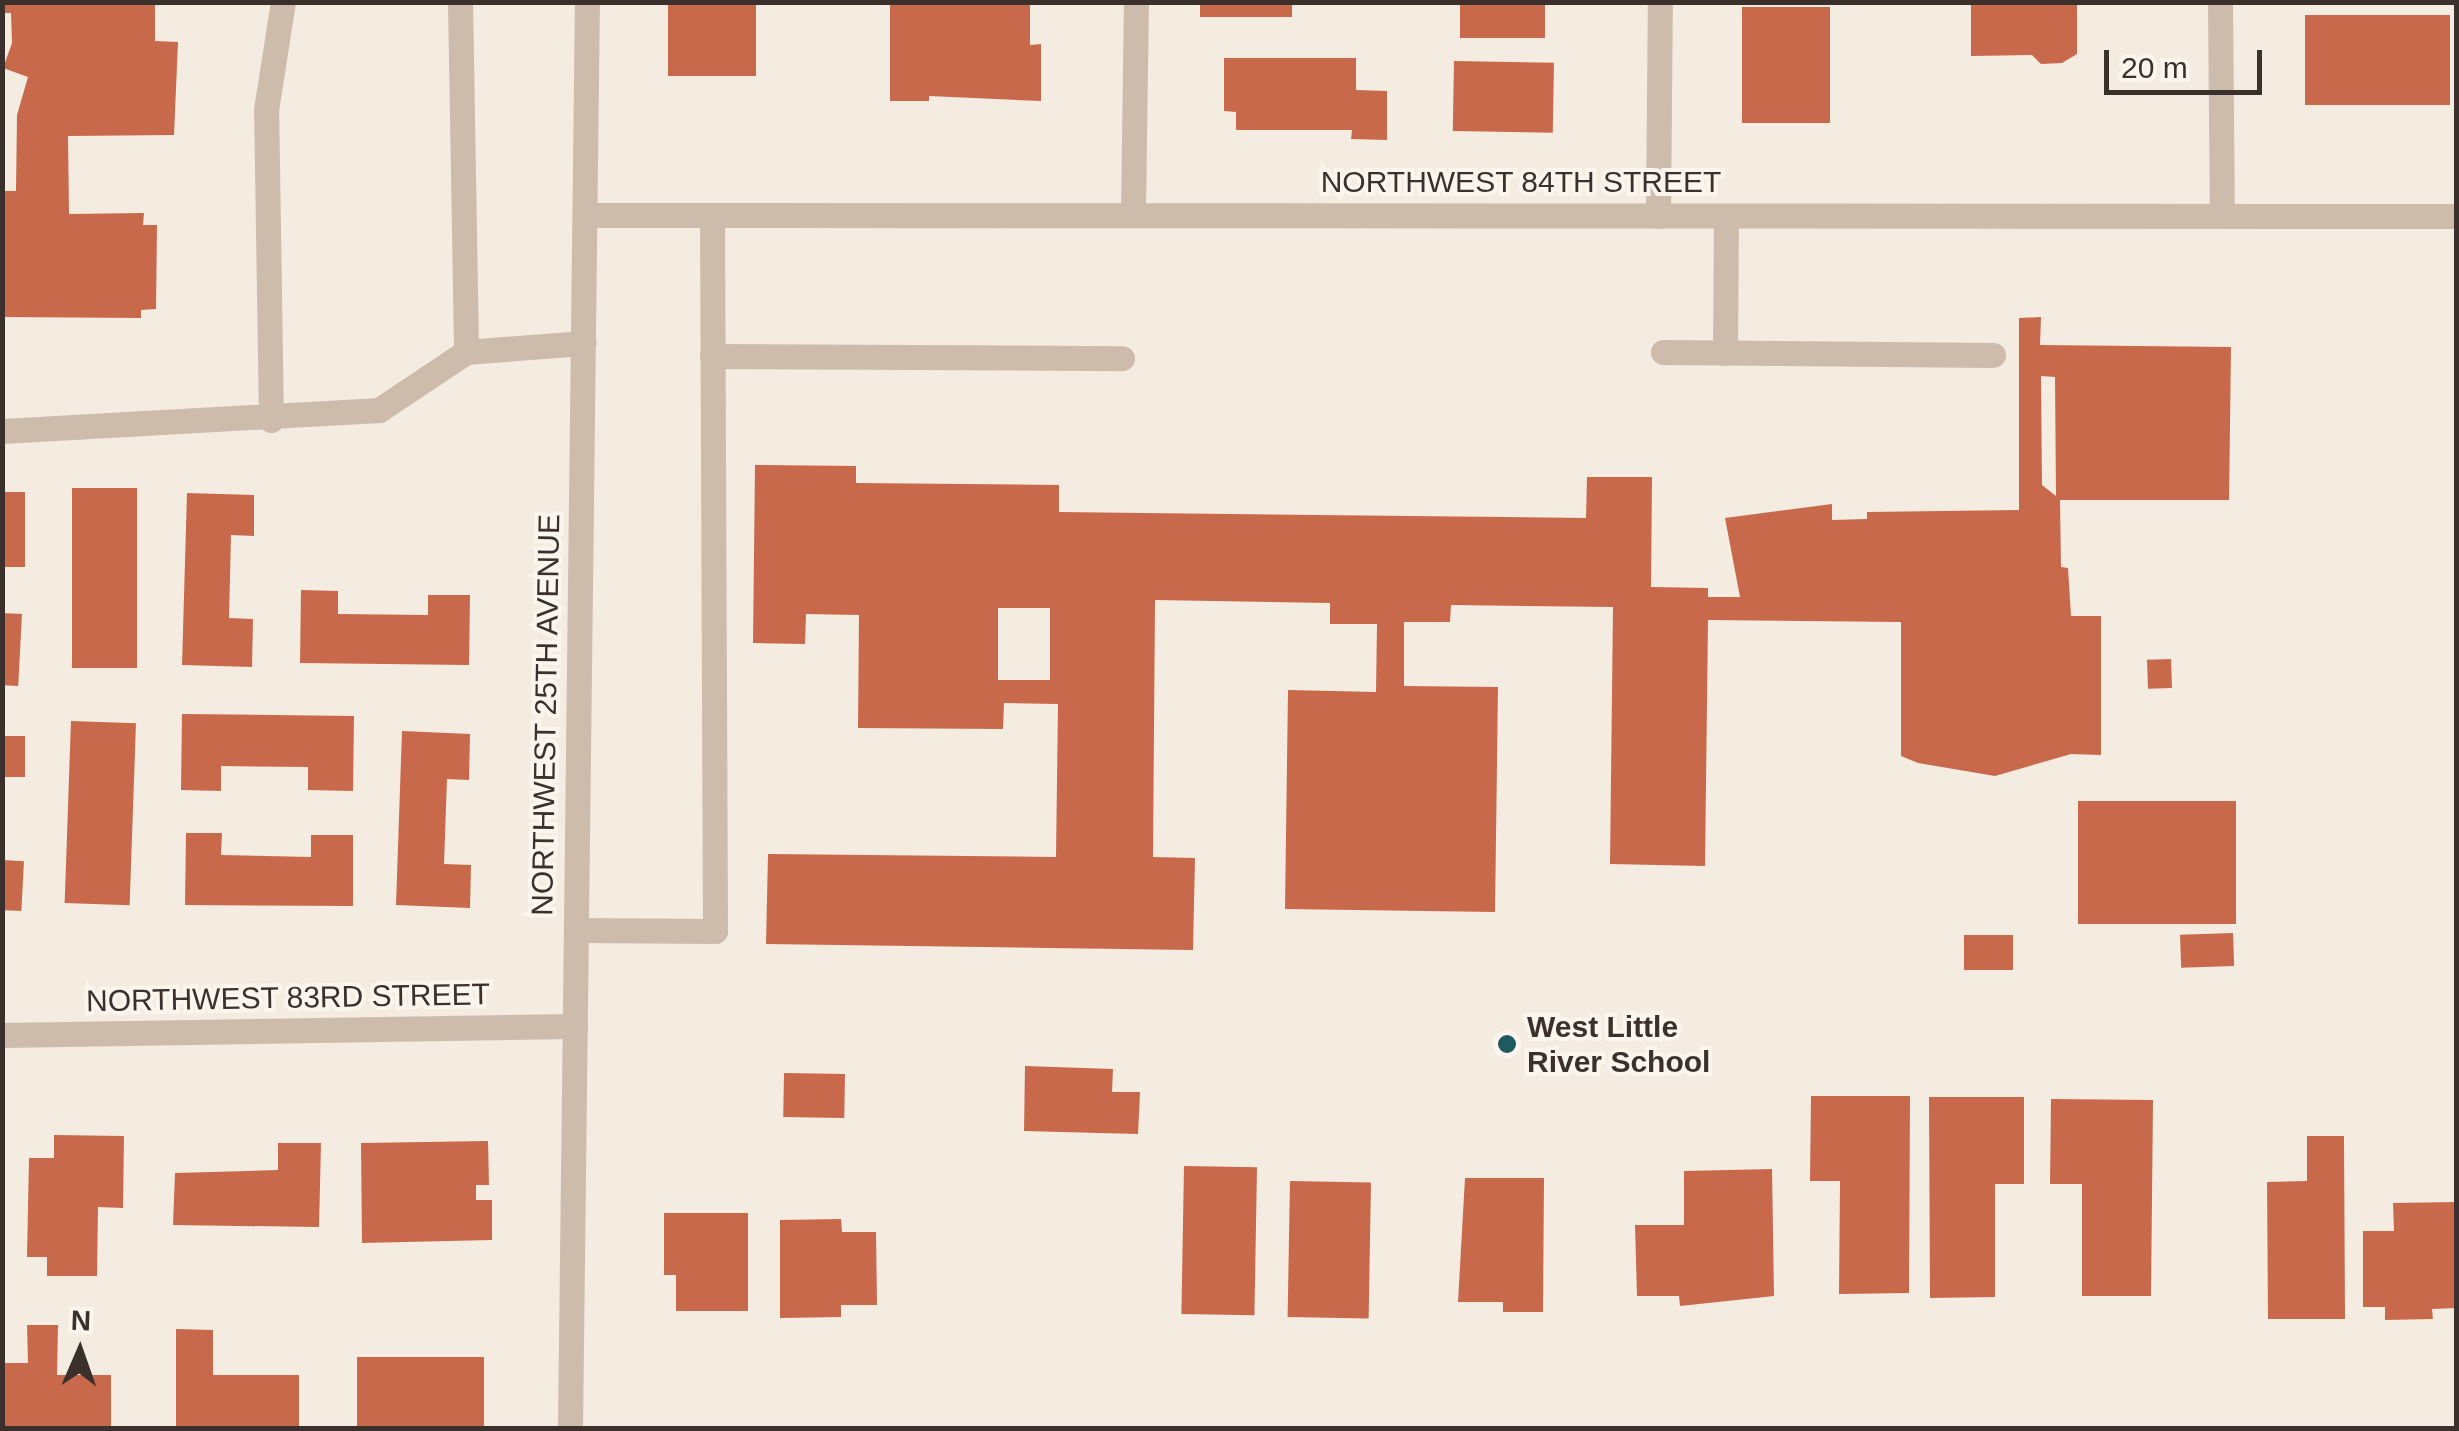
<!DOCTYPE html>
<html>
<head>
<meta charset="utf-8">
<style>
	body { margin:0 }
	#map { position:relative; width:2459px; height:1431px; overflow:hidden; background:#f4ebe1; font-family:Helvetica,sans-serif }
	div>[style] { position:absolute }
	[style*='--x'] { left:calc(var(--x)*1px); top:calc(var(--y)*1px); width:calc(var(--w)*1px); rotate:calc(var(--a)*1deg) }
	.building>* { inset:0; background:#c8694b; transform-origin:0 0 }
	.minor>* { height:25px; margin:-12.5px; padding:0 12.5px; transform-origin:12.5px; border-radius:12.5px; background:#cdbbac }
	.dots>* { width:28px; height:28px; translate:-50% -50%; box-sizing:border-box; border:5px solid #fbf5ee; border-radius:50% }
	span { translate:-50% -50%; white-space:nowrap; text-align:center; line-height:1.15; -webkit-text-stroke:8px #fbf5ee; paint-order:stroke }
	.street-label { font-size:30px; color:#3b302b }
	.poi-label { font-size:30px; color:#3b302b; font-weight:700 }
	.left { translate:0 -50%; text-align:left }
	.frame { position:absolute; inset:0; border:5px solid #3b302b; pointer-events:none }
	.north { position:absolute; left:30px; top:1301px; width:100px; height:100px; -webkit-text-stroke:8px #fbf5ee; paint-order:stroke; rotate:2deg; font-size:28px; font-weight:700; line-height:40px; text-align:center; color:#3b302b }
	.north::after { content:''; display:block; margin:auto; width:35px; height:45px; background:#3b302b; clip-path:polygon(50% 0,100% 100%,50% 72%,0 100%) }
	.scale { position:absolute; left:2104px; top:50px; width:158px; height:45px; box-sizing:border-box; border:5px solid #3b302b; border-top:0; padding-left:12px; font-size:30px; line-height:35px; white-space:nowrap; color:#3b302b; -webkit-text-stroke:8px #fbf5ee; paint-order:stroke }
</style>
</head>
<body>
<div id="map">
	<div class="building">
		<i style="clip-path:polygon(2px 2px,155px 2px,155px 41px,178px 42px,174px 135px,68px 136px,69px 214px,144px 213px,143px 225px,157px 225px,156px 309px,141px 310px,141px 318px,2px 317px,2px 191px,16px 191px,17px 115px,28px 77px,3px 68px,12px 43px,11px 13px,2px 13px)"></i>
		<i style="left:668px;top:2px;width:88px;height:74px"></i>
		<i style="clip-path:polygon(890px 2px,1030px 2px,1030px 45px,1041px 44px,1041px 101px,929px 96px,929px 101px,890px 101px)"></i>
		<i style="left:1200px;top:2px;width:92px;height:15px"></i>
		<i style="left:1460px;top:2px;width:85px;height:36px"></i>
		<i style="clip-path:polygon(1971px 2px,2077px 2px,2077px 54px,2062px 63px,2041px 64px,2032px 55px,1971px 56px)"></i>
		<i style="left:1742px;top:7px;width:88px;height:116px"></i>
		<i style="left:2305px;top:15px;width:145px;height:90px"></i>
		<i style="clip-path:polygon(1224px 58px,1356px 58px,1356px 90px,1387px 91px,1387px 140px,1351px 139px,1352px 130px,1236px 130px,1236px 112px,1224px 111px)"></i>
		<i style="left:1454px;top:61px;width:100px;height:70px;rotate:1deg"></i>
		<i style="clip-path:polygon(evenodd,2041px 317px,2040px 345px,2231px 347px,2229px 500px,2060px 500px,2061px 567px,2068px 568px,2071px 616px,2101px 616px,2101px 755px,2071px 754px,1995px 776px,1918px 763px,1901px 756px,1901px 622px,1708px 620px,1705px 866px,1610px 864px,1613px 607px,1451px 605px,1450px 622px,1404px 622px,1404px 686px,1498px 687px,1495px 912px,1285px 909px,1288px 690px,1376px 692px,1377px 624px,1330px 624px,1330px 603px,1155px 600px,1153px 857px,1195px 858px,1193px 950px,766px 944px,768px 854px,1056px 857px,1058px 704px,1004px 703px,1003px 729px,858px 728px,859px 615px,806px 614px,805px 644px,753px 643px,755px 465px,856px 466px,856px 483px,1059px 485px,1059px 512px,1586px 518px,1587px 477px,1652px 477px,1651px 587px,1708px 588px,1708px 597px,1740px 597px,1725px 518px,1832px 504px,1832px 520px,1867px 519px,1867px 512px,2019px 510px,2019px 318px,2041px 317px,2041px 376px,2055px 377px,2056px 496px,2042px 485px,2041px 376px,2041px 317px,998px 608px,1050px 608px,1050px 680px,998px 680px,998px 608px)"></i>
		<i style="left:72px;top:488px;width:65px;height:180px"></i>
		<i style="left:2px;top:492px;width:23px;height:75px"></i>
		<i style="clip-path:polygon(187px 493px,254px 495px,254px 536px,231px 535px,229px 618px,253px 619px,252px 667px,182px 665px)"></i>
		<i style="clip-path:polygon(301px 590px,338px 591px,338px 614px,428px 615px,428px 595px,470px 595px,469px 665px,300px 663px)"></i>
		<i style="left:2px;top:613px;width:20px;height:72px;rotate:3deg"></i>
		<i style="left:2171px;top:659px;width:29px;height:24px;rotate:88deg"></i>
		<i style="clip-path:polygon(182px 714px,354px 716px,353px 791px,308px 790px,308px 767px,221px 766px,221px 791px,181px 790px)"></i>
		<i style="left:71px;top:721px;width:65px;height:182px;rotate:2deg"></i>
		<i style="clip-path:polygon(402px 731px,470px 734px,469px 780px,447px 779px,444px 864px,471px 865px,470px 908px,396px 905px)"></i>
		<i style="left:2px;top:736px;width:23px;height:41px"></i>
		<i style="left:2078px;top:801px;width:158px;height:123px"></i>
		<i style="clip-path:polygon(186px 833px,222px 833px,221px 855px,311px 857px,311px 835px,353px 835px,353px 906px,185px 905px)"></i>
		<i style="left:2px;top:860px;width:22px;height:50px;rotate:3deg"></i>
		<i style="left:2233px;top:933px;width:33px;height:53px;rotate:88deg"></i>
		<i style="left:1964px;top:935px;width:49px;height:35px"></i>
		<i style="clip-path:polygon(1025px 1066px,1113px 1069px,1112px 1092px,1140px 1092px,1138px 1134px,1024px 1131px)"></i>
		<i style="left:784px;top:1073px;width:61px;height:44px;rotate:1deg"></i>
		<i style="clip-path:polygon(1811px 1096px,1910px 1096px,1909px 1293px,1839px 1294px,1840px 1181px,1810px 1181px)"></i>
		<i style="clip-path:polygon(1929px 1097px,2024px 1097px,2024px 1184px,1995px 1184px,1995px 1297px,1930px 1298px)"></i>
		<i style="clip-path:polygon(2051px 1099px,2153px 1100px,2151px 1296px,2082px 1296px,2082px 1184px,2050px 1184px)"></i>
		<i style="clip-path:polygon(54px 1135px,124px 1136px,123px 1208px,98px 1207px,97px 1276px,47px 1276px,47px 1257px,27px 1257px,29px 1158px,54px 1158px)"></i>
		<i style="clip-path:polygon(2307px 1136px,2344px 1136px,2345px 1319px,2268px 1319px,2267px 1182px,2307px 1181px)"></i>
		<i style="clip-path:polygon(488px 1141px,489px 1185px,476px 1185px,476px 1200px,492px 1200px,492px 1240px,362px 1243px,361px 1143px)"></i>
		<i style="clip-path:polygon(278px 1143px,321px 1143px,319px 1227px,173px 1225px,175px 1173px,278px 1170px)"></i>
		<i style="left:1184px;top:1166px;width:73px;height:148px;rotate:1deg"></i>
		<i style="clip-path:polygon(1772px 1169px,1774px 1296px,1680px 1306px,1679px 1296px,1637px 1296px,1635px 1225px,1684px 1225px,1684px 1171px)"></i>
		<i style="clip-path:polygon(1465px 1178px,1544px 1178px,1543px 1312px,1503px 1312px,1503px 1302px,1458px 1302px)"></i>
		<i style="left:1290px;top:1181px;width:81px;height:136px;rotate:1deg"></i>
		<i style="clip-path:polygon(2456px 1202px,2456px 1308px,2432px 1309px,2433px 1319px,2385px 1320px,2385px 1307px,2363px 1307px,2363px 1231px,2394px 1231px,2393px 1203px)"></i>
		<i style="clip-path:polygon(664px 1213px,748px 1213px,748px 1311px,676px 1311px,676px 1275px,664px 1275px)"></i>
		<i style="clip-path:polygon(841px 1219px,842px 1232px,876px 1232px,877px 1305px,841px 1305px,841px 1317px,780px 1318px,780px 1220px)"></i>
		<i style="clip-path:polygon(27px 1325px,58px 1325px,57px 1375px,111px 1375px,111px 1428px,2px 1428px,2px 1363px,28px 1363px)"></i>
		<i style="clip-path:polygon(176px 1329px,213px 1330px,213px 1375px,299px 1375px,299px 1428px,176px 1428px)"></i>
		<i style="left:357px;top:1357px;width:127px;height:71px"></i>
	</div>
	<div class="minor">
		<i style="--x:460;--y:2;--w:350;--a:89"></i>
		<i style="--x:2220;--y:2;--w:212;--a:89.5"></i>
		<i style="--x:1133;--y:212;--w:210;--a:-89.2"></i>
		<i style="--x:586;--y:215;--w:1870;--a:0.03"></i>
		<i style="--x:1658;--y:216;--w:214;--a:-89.5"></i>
		<i style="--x:1663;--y:352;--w:330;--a:0.5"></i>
		<i style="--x:1725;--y:353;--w:137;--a:-89.6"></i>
		<i style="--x:712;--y:356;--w:410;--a:0.3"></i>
		<i style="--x:271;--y:420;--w:310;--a:-90.9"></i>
		<i style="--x:266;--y:110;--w:109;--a:-81.1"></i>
		<i style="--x:2;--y:431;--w:378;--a:-3.2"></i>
		<i style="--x:379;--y:410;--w:105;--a:-33.7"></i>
		<i style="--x:466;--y:352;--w:118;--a:-4.4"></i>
		<i style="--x:576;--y:930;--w:139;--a:0.4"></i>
		<i style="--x:715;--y:931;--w:716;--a:-90.24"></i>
		<i style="--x:2;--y:1035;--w:573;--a:-0.9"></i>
		<i style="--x:570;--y:1428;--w:1426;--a:-89.32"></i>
	</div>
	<div class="dots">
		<i style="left:1507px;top:1044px;background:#1f5a5e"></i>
	</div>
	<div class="street-label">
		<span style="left:1521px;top:182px">NORTHWEST 84TH STREET</span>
		<span style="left:546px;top:715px;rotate:-89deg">NORTHWEST 25TH AVENUE</span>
		<span style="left:288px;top:998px;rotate:-1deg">NORTHWEST 83RD STREET</span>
	</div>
	<div class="poi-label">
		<span class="left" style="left:1527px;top:1044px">West Little<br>River School</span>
	</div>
	<div class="frame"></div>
	<div class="north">N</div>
	<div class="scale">20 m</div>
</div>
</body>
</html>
